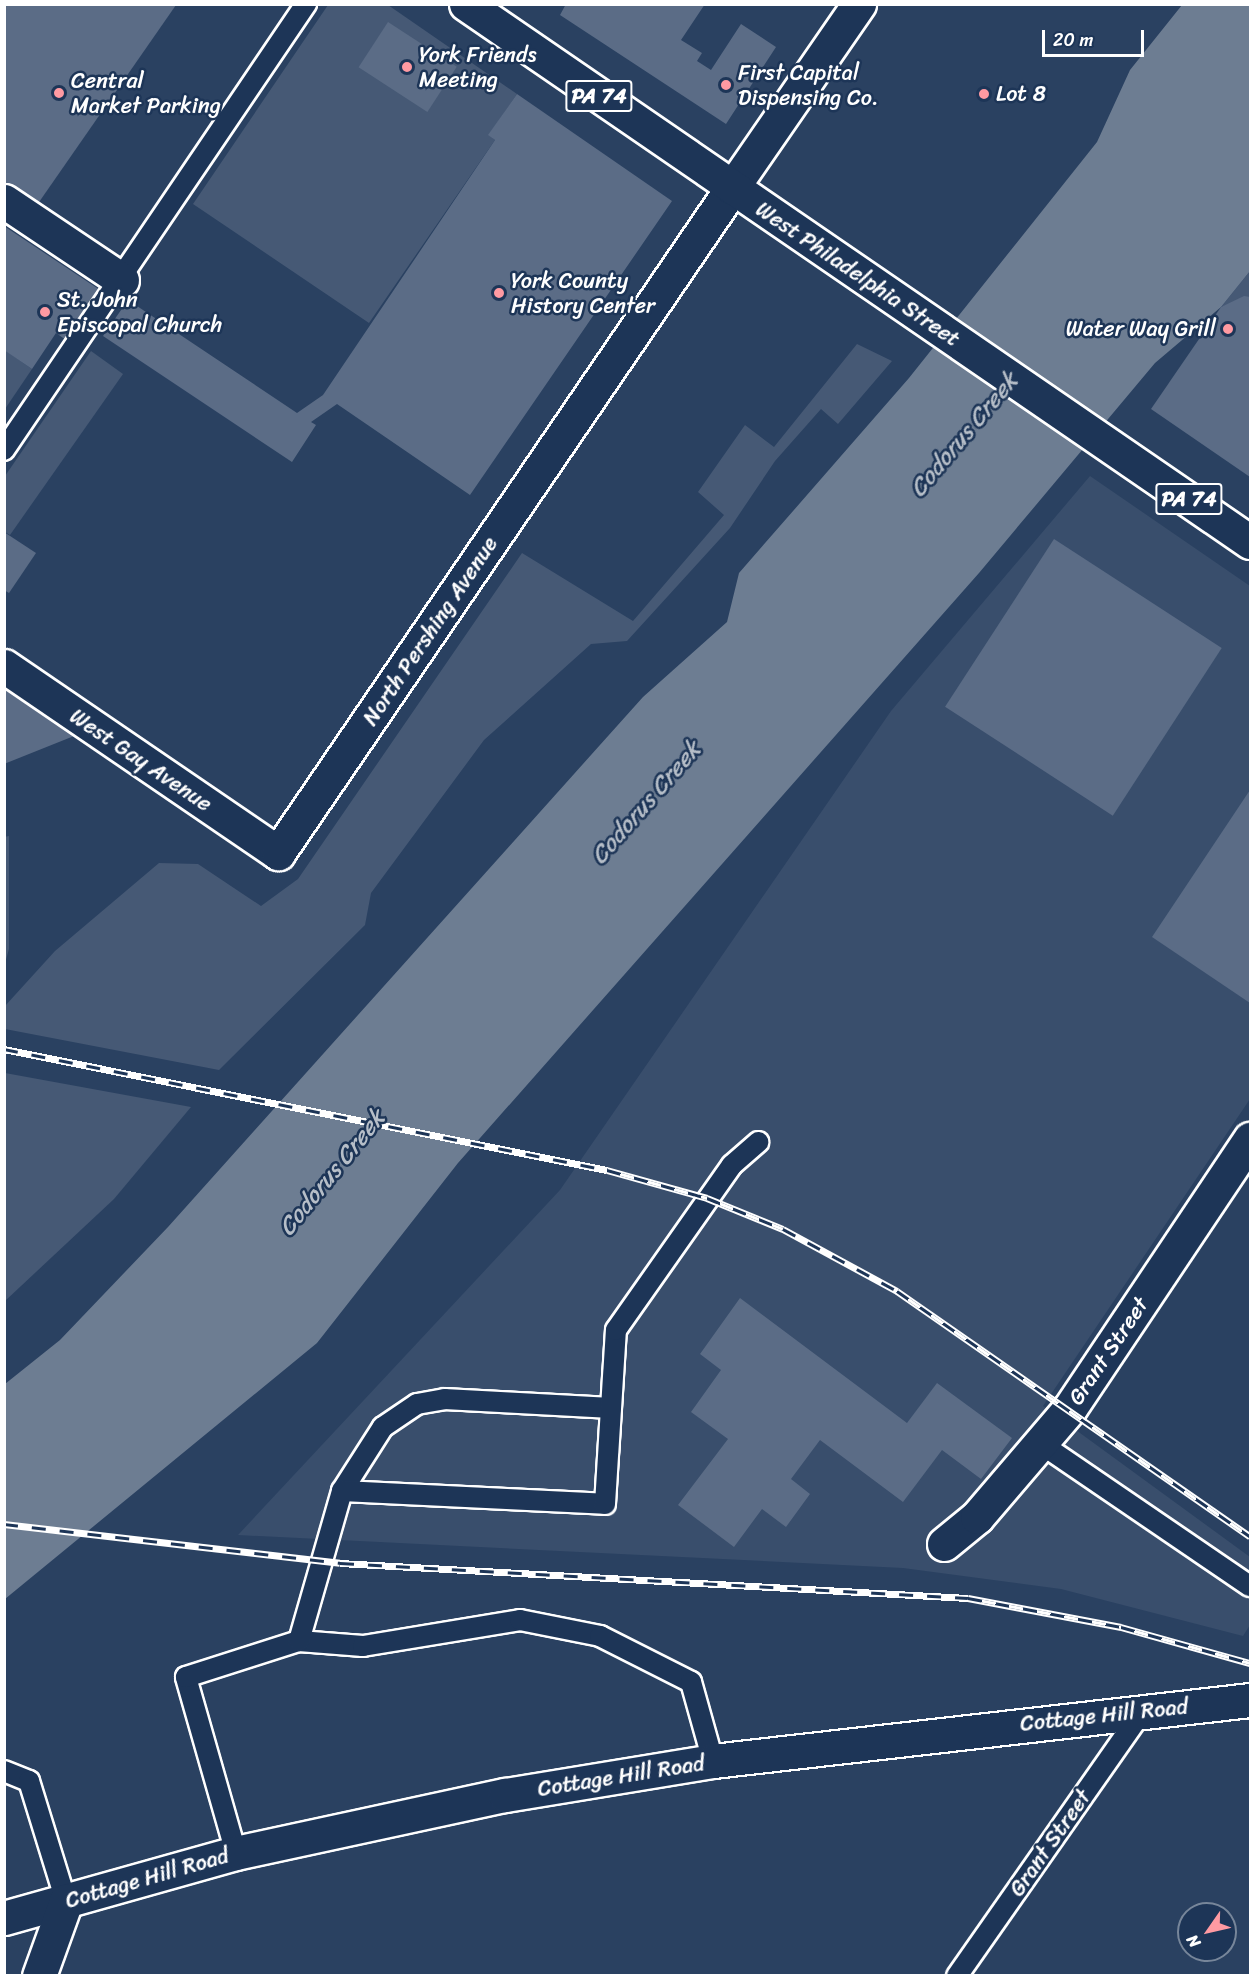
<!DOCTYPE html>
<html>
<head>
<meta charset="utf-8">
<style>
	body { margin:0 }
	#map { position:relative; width:1255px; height:1980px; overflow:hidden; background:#2a4161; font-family:Sriracha,sans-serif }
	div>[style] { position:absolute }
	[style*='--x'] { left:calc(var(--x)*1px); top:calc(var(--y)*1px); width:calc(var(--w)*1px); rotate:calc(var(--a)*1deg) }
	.built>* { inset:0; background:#394e6c }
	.green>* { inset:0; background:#465975 }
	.water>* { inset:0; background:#6d7d92 }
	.building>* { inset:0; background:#5b6c86; transform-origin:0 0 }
	.roads { filter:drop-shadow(2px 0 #fff) drop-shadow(-2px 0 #fff) drop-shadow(0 2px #fff) drop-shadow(0 -2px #fff) }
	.lane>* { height:20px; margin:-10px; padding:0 10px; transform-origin:10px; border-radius:10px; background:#1d3557 }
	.street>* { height:33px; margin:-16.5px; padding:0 16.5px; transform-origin:16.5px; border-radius:16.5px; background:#1d3557 }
	.secondary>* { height:33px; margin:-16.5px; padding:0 16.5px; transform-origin:16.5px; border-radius:16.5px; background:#1d3557 }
	.primary>* { height:33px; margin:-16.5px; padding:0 16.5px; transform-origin:16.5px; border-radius:16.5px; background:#1d3557 }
	.rail>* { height:7px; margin-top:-3.5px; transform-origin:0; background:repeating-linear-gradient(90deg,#1d3557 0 14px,#fff 0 28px); box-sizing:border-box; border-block:2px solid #fff }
	.dots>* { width:16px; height:16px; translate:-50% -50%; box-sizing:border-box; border:3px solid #1d3557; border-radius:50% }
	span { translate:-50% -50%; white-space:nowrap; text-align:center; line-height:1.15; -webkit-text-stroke:5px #1d3557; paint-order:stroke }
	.shield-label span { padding:2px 4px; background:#1d3557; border:2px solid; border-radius:4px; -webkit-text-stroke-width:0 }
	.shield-label { font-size:21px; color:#fff; font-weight:700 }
	.poi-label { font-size:22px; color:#fff }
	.left { translate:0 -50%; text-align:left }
	.right { translate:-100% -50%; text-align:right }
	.street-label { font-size:22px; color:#fff }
	.water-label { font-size:24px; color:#b6bec8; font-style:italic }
	.frame { position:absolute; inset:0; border:6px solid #fff; pointer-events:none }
	.north { position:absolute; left:1177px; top:1902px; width:60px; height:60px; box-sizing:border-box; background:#1d3557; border:2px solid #77869a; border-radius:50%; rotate:236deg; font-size:16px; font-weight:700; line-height:24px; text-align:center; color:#fff }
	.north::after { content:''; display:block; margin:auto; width:21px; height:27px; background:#ff9aa2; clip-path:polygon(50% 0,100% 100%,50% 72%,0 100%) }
	.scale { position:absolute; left:1042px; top:30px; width:102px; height:27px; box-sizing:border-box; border:3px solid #fff; border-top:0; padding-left:8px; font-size:18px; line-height:21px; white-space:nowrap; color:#fff; -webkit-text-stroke:4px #1d3557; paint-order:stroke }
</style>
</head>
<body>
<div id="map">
	<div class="built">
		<i style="clip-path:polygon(1090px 476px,1250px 586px,1250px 1099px,1043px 1406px,1250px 1557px,1250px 1625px,1243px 1636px,1061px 1589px,903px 1568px,238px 1535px,560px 1190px,891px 711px)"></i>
	</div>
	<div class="green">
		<i style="clip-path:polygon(328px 5px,388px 5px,517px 94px,489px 135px,495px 140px,369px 323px,193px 204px)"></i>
		<i style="clip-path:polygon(1250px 271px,1250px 297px,1221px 307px)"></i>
		<i style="clip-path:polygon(857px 344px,892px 361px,838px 424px,821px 409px,775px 461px,730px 528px,627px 641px,591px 644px,484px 740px,371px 893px,365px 925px,219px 1070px,5px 1029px,5px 1006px,55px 951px,159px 863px,198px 864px,261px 906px,298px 879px,522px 553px,633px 621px,724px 515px,698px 492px,745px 425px,774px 447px)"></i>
		<i style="clip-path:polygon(5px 350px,32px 369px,5px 409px)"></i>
		<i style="clip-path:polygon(91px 351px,123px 374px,10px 535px,5px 532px,5px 476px)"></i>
		<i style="clip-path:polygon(9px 836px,9px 949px,5px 963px,4px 837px)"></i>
		<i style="clip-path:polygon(5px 1073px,191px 1107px,114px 1199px,5px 1301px)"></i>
	</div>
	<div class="water">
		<i style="clip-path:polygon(1182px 5px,1250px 5px,1250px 271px,1221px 307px,1155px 363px,979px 573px,458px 1163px,317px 1343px,5px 1599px,5px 1384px,60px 1340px,168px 1227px,643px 697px,727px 622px,739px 573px,909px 378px,1097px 142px,1130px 70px)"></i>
	</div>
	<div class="building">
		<i style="clip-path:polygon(566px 4px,705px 4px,681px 40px,702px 53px,697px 61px,711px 70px,741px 24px,776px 47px,726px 124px,560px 15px)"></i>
		<i style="clip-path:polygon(4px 5px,176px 5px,37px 205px,4px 182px)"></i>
		<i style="left:388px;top:22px;width:82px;height:54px;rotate:33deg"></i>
		<i style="clip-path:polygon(517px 94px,672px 201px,470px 495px,337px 404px,311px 422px,316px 425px,292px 462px,103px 336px,128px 300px,297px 413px,323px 395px,495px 140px,488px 135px)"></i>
		<i style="clip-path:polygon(4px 226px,100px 290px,66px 340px,56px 333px,32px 369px,4px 350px)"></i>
		<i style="clip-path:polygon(1244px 296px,1250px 297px,1250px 477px,1151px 409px,1221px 307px)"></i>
		<i style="clip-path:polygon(4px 532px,36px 553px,9px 593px,4px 590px)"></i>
		<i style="left:1054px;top:539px;width:200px;height:200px;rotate:33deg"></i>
		<i style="clip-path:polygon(4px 687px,74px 736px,4px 764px)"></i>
		<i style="clip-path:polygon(1250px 790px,1250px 1003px,1152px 937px)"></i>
		<i style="clip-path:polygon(740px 1298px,907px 1423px,937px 1383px,1012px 1438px,981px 1479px,942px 1450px,903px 1502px,820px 1440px,791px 1479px,810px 1494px,786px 1527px,762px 1509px,734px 1547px,678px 1505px,728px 1439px,691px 1412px,721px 1370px,700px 1354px)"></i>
	</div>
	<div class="roads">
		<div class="lane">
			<i style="--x:4;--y:450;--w:539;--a:-55.9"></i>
			<i style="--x:1040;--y:1443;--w:254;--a:34.3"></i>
			<i style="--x:342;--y:1491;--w:76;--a:-57.4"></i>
			<i style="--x:383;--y:1427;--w:41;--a:-34.1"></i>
			<i style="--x:417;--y:1404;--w:28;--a:-10"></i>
			<i style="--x:445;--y:1399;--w:166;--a:3.1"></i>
			<i style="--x:299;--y:1641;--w:64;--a:4.5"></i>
			<i style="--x:363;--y:1646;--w:159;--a:-9.4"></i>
			<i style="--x:520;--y:1620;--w:82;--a:11.3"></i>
			<i style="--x:600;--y:1636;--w:102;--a:26.8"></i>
			<i style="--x:691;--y:1682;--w:82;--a:74.4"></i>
			<i style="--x:4;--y:1771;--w:27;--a:22"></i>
			<i style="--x:29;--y:1781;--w:126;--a:72.9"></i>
			<i style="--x:236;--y:1853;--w:183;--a:-105.9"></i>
			<i style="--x:186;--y:1677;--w:119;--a:-17.7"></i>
			<i style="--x:299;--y:1641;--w:156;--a:-74"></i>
			<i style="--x:342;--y:1491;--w:263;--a:2.8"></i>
			<i style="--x:605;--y:1504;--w:174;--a:-86.4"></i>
			<i style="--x:616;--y:1330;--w:202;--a:-54.9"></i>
			<i style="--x:732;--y:1165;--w:35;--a:-41"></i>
			<i style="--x:957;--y:1976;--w:325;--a:-55"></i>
		</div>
		<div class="street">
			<i style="--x:4;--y:201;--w:142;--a:33.8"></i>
			<i style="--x:4;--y:666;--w:332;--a:34.3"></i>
			<i style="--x:278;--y:853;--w:805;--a:-55.68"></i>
			<i style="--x:944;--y:1544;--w:43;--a:-39.3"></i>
			<i style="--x:977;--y:1517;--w:143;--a:-49.5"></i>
			<i style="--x:1070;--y:1408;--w:324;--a:-56.2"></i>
			<i style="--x:4;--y:1918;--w:241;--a:-15.7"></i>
			<i style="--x:236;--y:1853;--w:275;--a:-12.2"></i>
			<i style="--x:505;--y:1795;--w:211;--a:-9.3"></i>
			<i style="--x:713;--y:1761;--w:540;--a:-6.48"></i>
			<i style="--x:39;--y:1976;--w:80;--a:-70.2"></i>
		</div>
		<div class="secondary">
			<i style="--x:732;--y:188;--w:224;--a:-55.4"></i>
		</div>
		<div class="primary">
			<i style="--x:466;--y:4;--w:951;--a:34.46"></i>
		</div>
	</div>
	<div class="rail">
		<i style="--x:4;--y:1049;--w:615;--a:11.35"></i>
		<i style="--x:607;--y:1170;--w:104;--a:15.6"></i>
		<i style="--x:707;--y:1198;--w:82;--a:22.2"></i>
		<i style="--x:783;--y:1229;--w:130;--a:28.5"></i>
		<i style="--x:897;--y:1291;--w:430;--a:34.8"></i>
		<i style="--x:4;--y:1524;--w:338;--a:6.6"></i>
		<i style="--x:340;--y:1563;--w:629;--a:3.19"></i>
		<i style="--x:968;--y:1598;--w:156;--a:10.7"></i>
		<i style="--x:1121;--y:1627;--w:134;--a:15.6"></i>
	</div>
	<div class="dots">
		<i style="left:407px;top:67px;background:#ff9aa2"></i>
		<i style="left:726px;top:85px;background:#ff9aa2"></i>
		<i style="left:59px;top:93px;background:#ff9aa2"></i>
		<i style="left:984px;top:94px;background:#ff9aa2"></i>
		<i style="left:499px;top:293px;background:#ff9aa2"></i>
		<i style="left:45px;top:312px;background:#ff9aa2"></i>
		<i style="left:1228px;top:329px;background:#ff9aa2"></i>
	</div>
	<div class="shield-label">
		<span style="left:599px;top:96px">PA 74</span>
		<span style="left:1189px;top:499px">PA 74</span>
	</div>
	<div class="poi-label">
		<span class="left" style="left:419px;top:67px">York Friends<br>Meeting</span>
		<span class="left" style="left:738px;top:85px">First Capital<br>Dispensing Co.</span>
		<span class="left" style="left:71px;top:93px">Central<br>Market Parking</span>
		<span class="left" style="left:996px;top:94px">Lot 8</span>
		<span class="left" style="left:511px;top:293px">York County<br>History Center</span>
		<span class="left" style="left:57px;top:312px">St. John<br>Episcopal Church</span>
		<span class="right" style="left:1216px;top:329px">Water Way Grill</span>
	</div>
	<div class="street-label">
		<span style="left:858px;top:274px;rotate:34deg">West Philadelphia Street</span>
		<span style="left:430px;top:631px;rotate:-56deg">North Pershing Avenue</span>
		<span style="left:141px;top:760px;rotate:34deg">West Gay Avenue</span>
		<span style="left:1108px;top:1351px;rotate:-56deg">Grant Street</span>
		<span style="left:1104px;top:1715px;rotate:-6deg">Cottage Hill Road</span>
		<span style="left:621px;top:1776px;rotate:-9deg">Cottage Hill Road</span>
		<span style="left:1050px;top:1843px;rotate:-55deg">Grant Street</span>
		<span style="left:147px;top:1878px;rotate:-16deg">Cottage Hill Road</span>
	</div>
	<div class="water-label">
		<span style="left:964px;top:435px;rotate:-50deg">Codorus Creek</span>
		<span style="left:646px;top:803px;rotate:-49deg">Codorus Creek</span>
		<span style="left:332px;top:1173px;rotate:-51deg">Codorus Creek</span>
	</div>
	<div class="frame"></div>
	<div class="north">N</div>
	<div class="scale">20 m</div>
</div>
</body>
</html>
